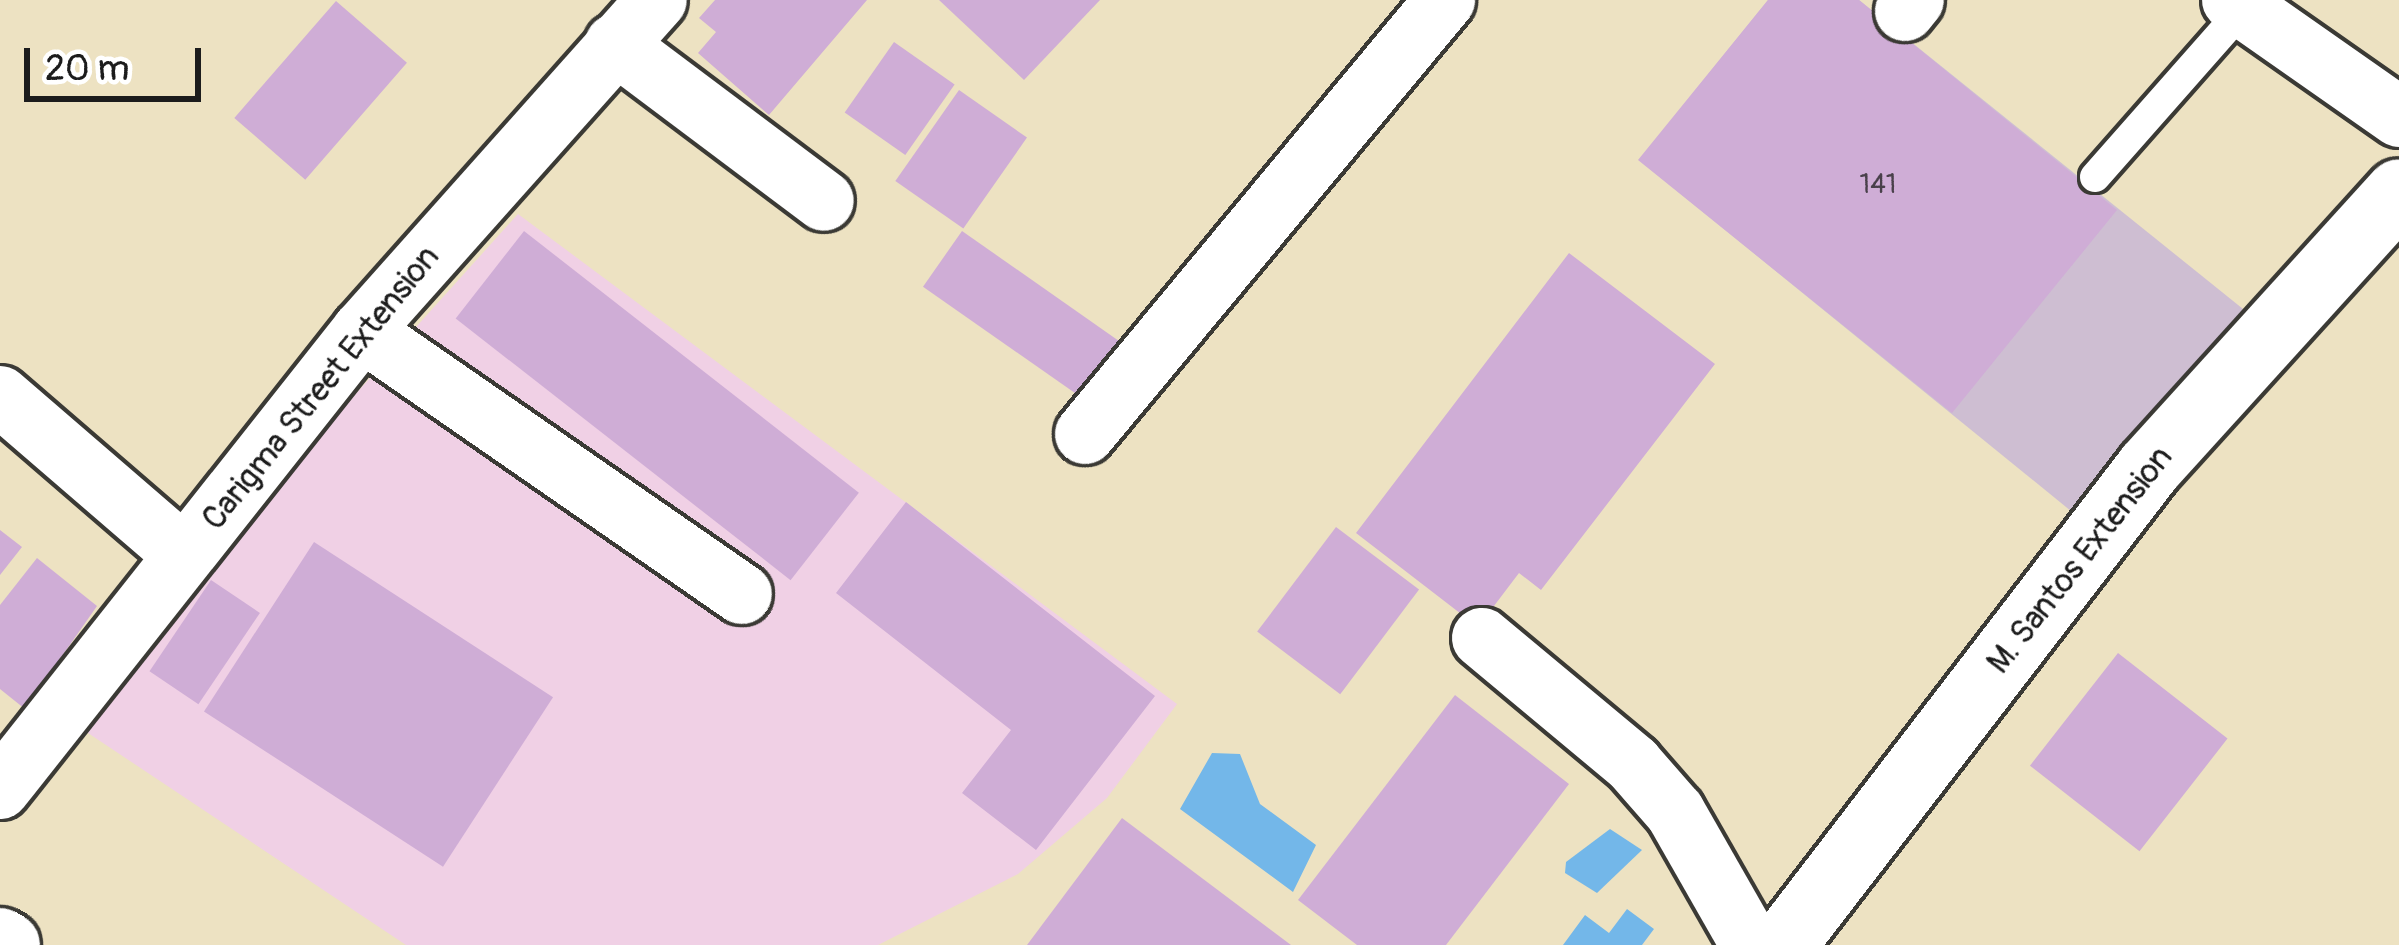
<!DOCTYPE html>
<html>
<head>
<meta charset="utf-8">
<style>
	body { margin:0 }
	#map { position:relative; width:2399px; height:945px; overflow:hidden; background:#ede2c2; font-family:Pangolin,sans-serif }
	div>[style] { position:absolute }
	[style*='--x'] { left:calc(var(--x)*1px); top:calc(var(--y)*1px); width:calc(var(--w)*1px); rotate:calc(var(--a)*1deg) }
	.built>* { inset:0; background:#f0d0e5 }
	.industrial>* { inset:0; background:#cebed2 }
	.water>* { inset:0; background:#73b7e9 }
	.building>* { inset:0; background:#cfadd6; transform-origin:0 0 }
	.roads { filter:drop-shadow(3px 0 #3b3a35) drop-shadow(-3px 0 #3b3a35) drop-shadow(0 3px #3b3a35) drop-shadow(0 -3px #3b3a35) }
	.lane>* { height:30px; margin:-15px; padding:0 15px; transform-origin:15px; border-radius:15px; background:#fff }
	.street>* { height:60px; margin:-30px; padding:0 30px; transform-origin:30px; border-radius:30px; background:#fff }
	.secondary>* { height:66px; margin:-33px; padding:0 33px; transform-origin:33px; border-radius:33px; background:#fff }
	.primary>* { height:66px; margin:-33px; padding:0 33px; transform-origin:33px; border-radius:33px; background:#fff }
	span { translate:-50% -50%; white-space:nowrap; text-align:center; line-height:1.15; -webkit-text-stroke:10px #fff; paint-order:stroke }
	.number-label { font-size:27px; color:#49404a }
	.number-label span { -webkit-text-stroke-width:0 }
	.street-label { font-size:33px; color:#1c1c1c }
	.scale { position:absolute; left:24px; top:48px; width:177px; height:54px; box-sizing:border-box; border:6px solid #1c1c1c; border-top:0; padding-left:15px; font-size:36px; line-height:42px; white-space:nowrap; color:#1c1c1c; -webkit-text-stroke:9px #fff; paint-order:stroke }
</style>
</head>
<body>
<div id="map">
	<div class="built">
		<i style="clip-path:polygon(518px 214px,1177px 704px,1107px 798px,1018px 874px,878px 945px,406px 945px,64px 717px)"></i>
	</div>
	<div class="industrial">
		<i style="clip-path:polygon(1768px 0,1859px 0,2253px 317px,2082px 520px,1639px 160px)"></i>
	</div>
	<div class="water">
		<i style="clip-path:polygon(1212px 753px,1240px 754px,1260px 804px,1316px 845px,1293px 892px,1180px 809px)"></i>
		<i style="clip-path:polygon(1610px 829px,1642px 850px,1597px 893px,1565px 873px,1566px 862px)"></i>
		<i style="clip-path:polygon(1627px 909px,1654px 929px,1642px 945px,1563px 945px,1585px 915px,1609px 933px)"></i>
	</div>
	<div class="building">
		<i style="clip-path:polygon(715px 0,867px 0,769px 115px,698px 53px,716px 32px,699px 18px)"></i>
		<i style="clip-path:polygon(939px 0,1100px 0,1024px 80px)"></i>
		<i style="clip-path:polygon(1768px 0,1859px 0,2117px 210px,1952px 413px,1638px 160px)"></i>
		<i style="left:336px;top:1px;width:94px;height:155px;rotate:41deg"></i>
		<i style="left:894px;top:42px;width:74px;height:86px;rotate:35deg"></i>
		<i style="left:959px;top:90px;width:83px;height:111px;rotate:35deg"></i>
		<i style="left:524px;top:231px;width:425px;height:111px;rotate:38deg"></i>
		<i style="left:962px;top:231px;width:216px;height:68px;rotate:35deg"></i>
		<i style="clip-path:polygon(1569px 253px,1715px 364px,1541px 590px,1519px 573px,1478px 627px,1356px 533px)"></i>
		<i style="clip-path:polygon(906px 502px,1155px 696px,1036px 850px,962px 793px,1011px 730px,836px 593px)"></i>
		<i style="left:1336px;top:527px;width:104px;height:131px;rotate:37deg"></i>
		<i style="clip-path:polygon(0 530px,22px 547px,0 575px)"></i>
		<i style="left:314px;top:542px;width:285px;height:202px;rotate:33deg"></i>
		<i style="clip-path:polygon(37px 558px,97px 606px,25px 709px,0 689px,0 605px)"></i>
		<i style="left:211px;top:580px;width:59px;height:110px;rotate:34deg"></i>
		<i style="left:2118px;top:653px;width:139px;height:143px;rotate:38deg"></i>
		<i style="clip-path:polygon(1455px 695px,1569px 784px,1446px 945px,1357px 945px,1298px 900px)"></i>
		<i style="clip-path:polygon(1122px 818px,1291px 945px,1027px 945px)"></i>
	</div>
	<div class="roads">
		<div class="lane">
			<i style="--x:2095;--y:177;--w:225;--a:-48.6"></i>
		</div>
		<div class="street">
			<i style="--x:2232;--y:0;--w:204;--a:35"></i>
			<i style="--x:1905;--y:11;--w:14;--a:-51"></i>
			<i style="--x:615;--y:44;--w:261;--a:36.9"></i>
			<i style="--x:362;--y:331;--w:462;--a:34.7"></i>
			<i style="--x:0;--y:396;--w:243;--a:40.8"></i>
			<i style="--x:1085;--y:434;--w:564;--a:-50.32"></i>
			<i style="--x:1482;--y:638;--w:197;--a:39.8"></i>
			<i style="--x:1633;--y:764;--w:64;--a:48.8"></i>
			<i style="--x:1675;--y:812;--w:153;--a:60.3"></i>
			<i style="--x:0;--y:789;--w:584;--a:-51.68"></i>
			<i style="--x:362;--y:331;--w:443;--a:-48.3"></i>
		</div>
		<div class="secondary">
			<i style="--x:1783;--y:945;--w:601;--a:-52.5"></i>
			<i style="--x:2149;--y:468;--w:372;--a:-47.8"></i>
		</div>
		<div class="primary">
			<i style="--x:0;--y:941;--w:8;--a:30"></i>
		</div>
	</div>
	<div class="number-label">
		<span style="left:1878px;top:185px">141</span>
	</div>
	<div class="street-label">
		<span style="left:321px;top:388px;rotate:-51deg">Carigma Street Extension</span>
		<span style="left:2080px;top:560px;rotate:-52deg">M. Santos Extension</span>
	</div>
	<div class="scale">20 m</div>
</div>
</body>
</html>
